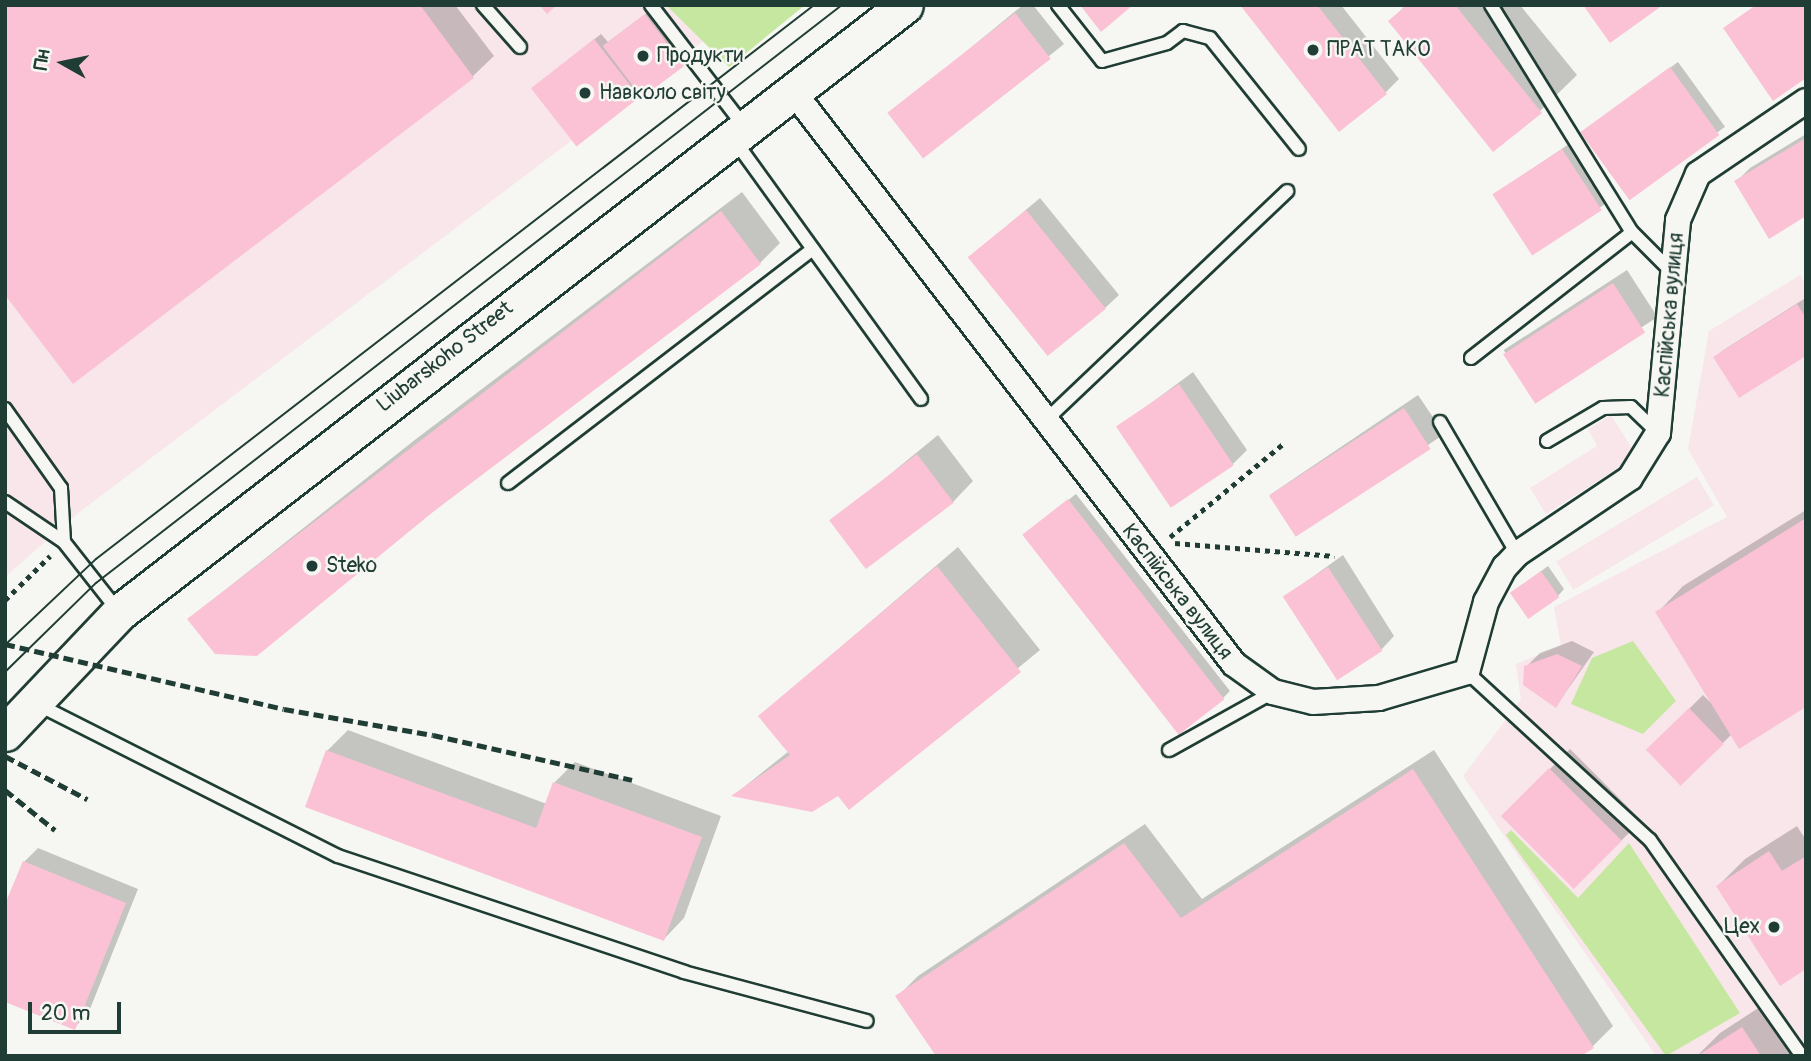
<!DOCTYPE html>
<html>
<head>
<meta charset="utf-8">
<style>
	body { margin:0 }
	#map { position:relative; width:1811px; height:1061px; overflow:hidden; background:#f6f6f2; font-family:Pangolin,sans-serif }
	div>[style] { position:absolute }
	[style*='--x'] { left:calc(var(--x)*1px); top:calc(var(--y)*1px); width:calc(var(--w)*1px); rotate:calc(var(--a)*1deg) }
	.built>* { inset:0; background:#f8e6ea; transform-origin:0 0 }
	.green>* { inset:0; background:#c5e79f }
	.shadow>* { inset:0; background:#0003; transform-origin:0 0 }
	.building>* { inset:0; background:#fbc2d6; transform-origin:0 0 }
	.path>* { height:4.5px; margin-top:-2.25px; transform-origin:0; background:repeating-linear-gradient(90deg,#1f3d34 0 5px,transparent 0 10px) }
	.roads { filter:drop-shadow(2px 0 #1f3d34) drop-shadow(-2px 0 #1f3d34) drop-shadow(0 2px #1f3d34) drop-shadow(0 -2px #1f3d34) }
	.lane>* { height:12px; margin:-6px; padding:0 6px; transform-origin:6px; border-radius:6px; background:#f6f6f2 }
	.street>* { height:24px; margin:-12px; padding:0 12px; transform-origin:12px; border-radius:12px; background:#f6f6f2 }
	.secondary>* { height:35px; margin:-17.5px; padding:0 17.5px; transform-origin:17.5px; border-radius:17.5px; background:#f6f6f2 }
	.tram>* { height:2px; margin:-1px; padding:0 1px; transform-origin:1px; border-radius:1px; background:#1f3d34 }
	.rail>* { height:5px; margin-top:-2.5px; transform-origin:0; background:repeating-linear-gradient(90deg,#1f3d34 0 10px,transparent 0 15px) }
	.dots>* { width:19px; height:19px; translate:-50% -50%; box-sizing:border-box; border:4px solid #f6f6f2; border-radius:50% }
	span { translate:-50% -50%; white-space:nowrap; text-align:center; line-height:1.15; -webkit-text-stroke:5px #f6f6f2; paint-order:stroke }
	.poi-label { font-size:21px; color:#1f3d34 }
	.left { translate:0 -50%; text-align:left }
	.right { translate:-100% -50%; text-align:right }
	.street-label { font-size:21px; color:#1f3d34 }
	.frame { position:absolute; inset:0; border:7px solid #1f3d34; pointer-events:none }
	.north { position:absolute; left:28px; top:28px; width:70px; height:70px; -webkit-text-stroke:5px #f6f6f2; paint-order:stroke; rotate:279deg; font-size:19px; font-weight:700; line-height:28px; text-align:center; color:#1f3d34 }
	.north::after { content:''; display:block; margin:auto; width:24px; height:32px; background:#1f3d34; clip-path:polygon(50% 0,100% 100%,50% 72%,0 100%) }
	.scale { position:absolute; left:28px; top:1002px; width:93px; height:32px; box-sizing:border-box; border:4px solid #1f3d34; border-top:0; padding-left:9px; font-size:21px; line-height:24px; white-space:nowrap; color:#1f3d34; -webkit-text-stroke:5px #f6f6f2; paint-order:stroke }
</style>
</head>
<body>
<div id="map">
	<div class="built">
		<i style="clip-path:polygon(5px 5px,751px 5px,77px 514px,5px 577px)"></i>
		<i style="clip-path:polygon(1800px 275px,1806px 285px,1806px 1056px,1656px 1056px,1463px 776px,1521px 700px,1516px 664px,1561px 646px,1554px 607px,1727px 517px,1688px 449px,1709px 331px)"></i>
		<i style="clip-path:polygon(1611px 415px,1637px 456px,1546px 514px,1530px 488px,1597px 446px,1588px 429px)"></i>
		<i style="left:1697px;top:477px;width:33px;height:164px;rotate:59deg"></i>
	</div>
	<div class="green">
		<i style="clip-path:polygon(666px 5px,805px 5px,729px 67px)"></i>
		<i style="clip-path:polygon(1633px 641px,1676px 701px,1643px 734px,1571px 704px,1592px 658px)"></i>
		<i style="clip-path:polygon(1511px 830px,1578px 898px,1629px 843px,1740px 1013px,1666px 1056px,1506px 835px)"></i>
	</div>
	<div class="shadow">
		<i style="clip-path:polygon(5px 5px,455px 5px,494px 56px,473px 76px,74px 382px)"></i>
		<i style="clip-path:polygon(1023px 5px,1033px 5px,1064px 44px,924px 157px,890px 114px)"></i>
		<i style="clip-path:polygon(1242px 5px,1341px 5px,1399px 79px,1385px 93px)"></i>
		<i style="clip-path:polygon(1406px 5px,1520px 5px,1577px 75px,1540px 111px,1390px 21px)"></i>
		<i style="clip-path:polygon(652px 9px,689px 59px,639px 96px,539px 83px,601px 34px,608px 42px)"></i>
		<i style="left:1678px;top:62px;width:80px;height:119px;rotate:54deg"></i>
		<i style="clip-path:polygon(1806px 134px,1806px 214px,1736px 182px,1750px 168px)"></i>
		<i style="left:1569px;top:144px;width:70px;height:90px;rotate:56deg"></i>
		<i style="clip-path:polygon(742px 192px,780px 243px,760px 263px,196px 613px,416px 439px)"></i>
		<i style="clip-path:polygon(1040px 198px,1119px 295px,1105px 308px,969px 258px)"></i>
		<i style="left:1627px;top:270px;width:56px;height:147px;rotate:57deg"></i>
		<i style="clip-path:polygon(1804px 299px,1806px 354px,1715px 358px,1722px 351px)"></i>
		<i style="clip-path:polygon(1193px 372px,1247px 450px,1233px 464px,1119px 427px)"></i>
		<i style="left:1418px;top:395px;width:47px;height:178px;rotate:56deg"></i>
		<i style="clip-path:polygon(938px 435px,973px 481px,953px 502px,833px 521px)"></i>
		<i style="clip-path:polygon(1076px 494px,1230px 691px,1223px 698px,1031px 529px)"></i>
		<i style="clip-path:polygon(1806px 510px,1806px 705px,1732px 734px,1681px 784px,1648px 750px,1703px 695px,1711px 703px,1657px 613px,1683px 586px)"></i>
		<i style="clip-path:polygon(958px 547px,1040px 650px,849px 807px,838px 793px,734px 795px,789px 751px,760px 716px)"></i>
		<i style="clip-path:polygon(1343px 555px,1394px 636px,1381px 650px,1286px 596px)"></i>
		<i style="clip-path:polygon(1548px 566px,1564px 589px,1558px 596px,1512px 593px)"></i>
		<i style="clip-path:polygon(1572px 641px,1594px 652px,1556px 706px,1526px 667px,1540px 653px)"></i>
		<i style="clip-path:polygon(348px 730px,547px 804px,555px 782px,575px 762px,721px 816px,684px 918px,664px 939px,327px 751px)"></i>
		<i style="left:1570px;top:749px;width:101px;height:94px;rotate:45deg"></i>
		<i style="clip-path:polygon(1434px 750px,1613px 1026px,1593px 1046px,898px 996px,918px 976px,1145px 824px,1202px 899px)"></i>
		<i style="clip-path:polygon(1797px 826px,1806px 840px,1806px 967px,1718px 886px,1745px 859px)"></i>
		<i style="clip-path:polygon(38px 848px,138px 889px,88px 1014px,74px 1028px,24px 862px)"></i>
		<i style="clip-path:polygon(1769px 1001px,1804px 1056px,1697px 1056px,1720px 1033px)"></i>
	</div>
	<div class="building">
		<i style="clip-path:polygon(5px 5px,420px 5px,474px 78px,73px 384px,5px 295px)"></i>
		<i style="clip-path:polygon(539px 5px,557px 5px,547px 14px)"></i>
		<i style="clip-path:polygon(1080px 5px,1133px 5px,1101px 32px)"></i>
		<i style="clip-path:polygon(1240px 5px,1317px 5px,1387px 94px,1339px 132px)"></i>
		<i style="clip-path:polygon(1407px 5px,1455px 5px,1542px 113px,1493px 152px,1388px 21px)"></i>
		<i style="clip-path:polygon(1583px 5px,1663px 5px,1610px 43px)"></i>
		<i style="clip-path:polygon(1756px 5px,1806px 5px,1806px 78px,1773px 101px,1723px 28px)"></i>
		<i style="left:1015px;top:13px;width:58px;height:162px;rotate:52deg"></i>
		<i style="left:645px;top:14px;width:65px;height:53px;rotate:53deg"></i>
		<i style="left:594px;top:39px;width:74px;height:80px;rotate:52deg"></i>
		<i style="left:1670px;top:67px;width:84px;height:111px;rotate:54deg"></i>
		<i style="clip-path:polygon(1806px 138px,1806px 216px,1769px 239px,1734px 181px)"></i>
		<i style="left:1562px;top:149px;width:73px;height:83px;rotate:57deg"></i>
		<i style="left:1026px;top:210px;width:127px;height:75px;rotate:51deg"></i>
		<i style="clip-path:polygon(721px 211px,761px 264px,433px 512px,257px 656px,215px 654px,187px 619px)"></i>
		<i style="left:1613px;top:283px;width:59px;height:131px;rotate:57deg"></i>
		<i style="clip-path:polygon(1797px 304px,1806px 318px,1806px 356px,1739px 398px,1713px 357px)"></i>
		<i style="left:1179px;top:384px;width:98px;height:76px;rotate:56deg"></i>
		<i style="left:1404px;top:408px;width:49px;height:161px;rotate:57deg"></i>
		<i style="left:917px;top:454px;width:61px;height:110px;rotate:53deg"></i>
		<i style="left:1068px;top:499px;width:254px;height:58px;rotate:52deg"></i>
		<i style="clip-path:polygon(1806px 518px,1806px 707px,1739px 749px,1655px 612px)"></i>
		<i style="clip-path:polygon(937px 566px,1021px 672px,849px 810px,838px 796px,812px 812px,731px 796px,790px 755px,758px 716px)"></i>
		<i style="left:1328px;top:567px;width:100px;height:54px;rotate:57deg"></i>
		<i style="left:1541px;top:571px;width:32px;height:38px;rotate:55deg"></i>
		<i style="clip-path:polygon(1557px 654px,1582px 666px,1556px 708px,1523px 685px,1524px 666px)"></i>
		<i style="left:1689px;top:708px;width:50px;height:60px;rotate:46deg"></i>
		<i style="clip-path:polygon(326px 750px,536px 828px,553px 782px,702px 837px,664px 941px,305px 807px)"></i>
		<i style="left:1549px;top:768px;width:103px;height:68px;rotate:45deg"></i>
		<i style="clip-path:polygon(1413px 769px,1594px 1048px,1581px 1056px,936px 1056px,895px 996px,1124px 843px,1181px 918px)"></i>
		<i style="clip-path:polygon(1769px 851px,1782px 871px,1806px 856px,1806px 969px,1780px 986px,1716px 886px)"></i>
		<i style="clip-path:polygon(23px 861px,126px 903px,75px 1030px,5px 1002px,5px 904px)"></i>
		<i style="clip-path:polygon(1742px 1027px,1761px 1056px,1697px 1056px)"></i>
	</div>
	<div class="path">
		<i style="--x:1170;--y:537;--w:146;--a:-39.5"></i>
		<i style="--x:1175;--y:543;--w:160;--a:4.7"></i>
		<i style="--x:5;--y:600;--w:63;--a:-44.4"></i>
	</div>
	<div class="roads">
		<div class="lane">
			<i style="--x:483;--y:5;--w:56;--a:48.6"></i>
			<i style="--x:651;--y:5;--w:153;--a:52.5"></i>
			<i style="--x:1058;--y:5;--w:71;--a:51.8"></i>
			<i style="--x:1102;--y:61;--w:67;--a:-15.5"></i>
			<i style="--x:1167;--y:43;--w:20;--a:-37"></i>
			<i style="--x:1183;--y:31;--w:28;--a:15"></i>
			<i style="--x:1210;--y:38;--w:142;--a:51.3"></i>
			<i style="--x:1491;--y:5;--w:267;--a:58.2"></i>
			<i style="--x:1632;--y:232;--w:55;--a:45"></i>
			<i style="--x:735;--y:141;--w:318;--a:54.2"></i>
			<i style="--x:1471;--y:358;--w:204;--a:-38"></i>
			<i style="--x:5;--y:409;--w:97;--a:54.7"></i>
			<i style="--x:61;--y:488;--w:54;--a:86.8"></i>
			<i style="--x:64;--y:542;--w:89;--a:51.8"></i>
			<i style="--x:1045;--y:421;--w:334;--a:-43.5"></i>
			<i style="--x:1440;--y:422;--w:153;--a:59.7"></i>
			<i style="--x:1547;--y:441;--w:65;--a:-30.5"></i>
			<i style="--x:1603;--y:408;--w:28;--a:-2"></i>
			<i style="--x:1631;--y:407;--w:37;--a:44"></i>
			<i style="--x:508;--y:483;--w:384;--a:-37.5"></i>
			<i style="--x:5;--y:502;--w:71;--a:34.1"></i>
			<i style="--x:1467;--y:672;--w:248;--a:42.6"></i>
			<i style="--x:1650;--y:840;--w:264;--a:54.9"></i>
			<i style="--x:35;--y:703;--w:339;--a:26.8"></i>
			<i style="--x:338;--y:856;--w:365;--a:18.5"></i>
			<i style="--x:684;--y:972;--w:189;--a:15"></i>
			<i style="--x:1169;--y:750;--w:119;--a:-29.1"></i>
		</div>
		<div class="street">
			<i style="--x:792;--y:90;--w:724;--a:52.4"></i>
			<i style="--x:1234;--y:664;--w:48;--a:35.7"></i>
			<i style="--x:1273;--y:692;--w:41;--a:14"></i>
			<i style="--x:1313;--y:702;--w:66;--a:-3.5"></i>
			<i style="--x:1379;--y:698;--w:92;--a:-16.5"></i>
			<i style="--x:1467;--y:672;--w:73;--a:-74.8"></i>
			<i style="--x:1486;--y:602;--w:40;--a:-62"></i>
			<i style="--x:1505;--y:567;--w:18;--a:-47"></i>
			<i style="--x:1517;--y:554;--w:136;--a:-33.9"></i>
			<i style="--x:1630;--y:478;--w:53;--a:-58.1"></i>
			<i style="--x:1658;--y:433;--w:214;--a:-84.6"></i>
			<i style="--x:1678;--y:220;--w:50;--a:-66.5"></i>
			<i style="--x:1698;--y:174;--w:130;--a:-34.1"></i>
		</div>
		<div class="secondary">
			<i style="--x:5;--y:733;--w:167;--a:-46.5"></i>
			<i style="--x:120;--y:612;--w:992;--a:-37.71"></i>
		</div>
	</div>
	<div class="tram">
		<i style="--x:5;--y:645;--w:125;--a:-43.4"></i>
		<i style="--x:96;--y:559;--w:907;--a:-37.65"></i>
		<i style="--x:5;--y:672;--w:127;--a:-44.4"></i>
		<i style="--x:96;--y:583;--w:944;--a:-37.77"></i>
	</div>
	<div class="rail">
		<i style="--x:5;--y:644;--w:286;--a:13.1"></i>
		<i style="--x:284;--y:709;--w:151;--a:9.9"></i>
		<i style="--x:433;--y:735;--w:204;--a:12.7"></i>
		<i style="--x:5;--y:756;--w:93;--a:27.7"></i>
		<i style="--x:5;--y:790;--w:64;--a:38.7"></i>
	</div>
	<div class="dots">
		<i style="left:1313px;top:50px;background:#1f3d34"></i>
		<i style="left:643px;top:56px;background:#1f3d34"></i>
		<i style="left:585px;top:93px;background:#1f3d34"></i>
		<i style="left:312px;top:566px;background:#1f3d34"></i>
		<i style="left:1774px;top:927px;background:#1f3d34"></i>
	</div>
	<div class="poi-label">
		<span class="left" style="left:1327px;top:50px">ПРАТ ТАКО</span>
		<span class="left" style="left:657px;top:56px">Продукти</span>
		<span class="left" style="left:599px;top:93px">Навколо світу</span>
		<span class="left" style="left:326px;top:566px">Steko</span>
		<span class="right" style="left:1760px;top:927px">Цех</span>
	</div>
	<div class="street-label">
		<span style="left:1670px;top:315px;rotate:-85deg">Каспійська вулиця</span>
		<span style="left:445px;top:357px;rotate:-38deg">Liubarskoho Street</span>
		<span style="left:1177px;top:592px;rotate:52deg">Каспійська вулиця</span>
	</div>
	<div class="frame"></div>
	<div class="north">Пн</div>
	<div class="scale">20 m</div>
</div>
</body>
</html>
